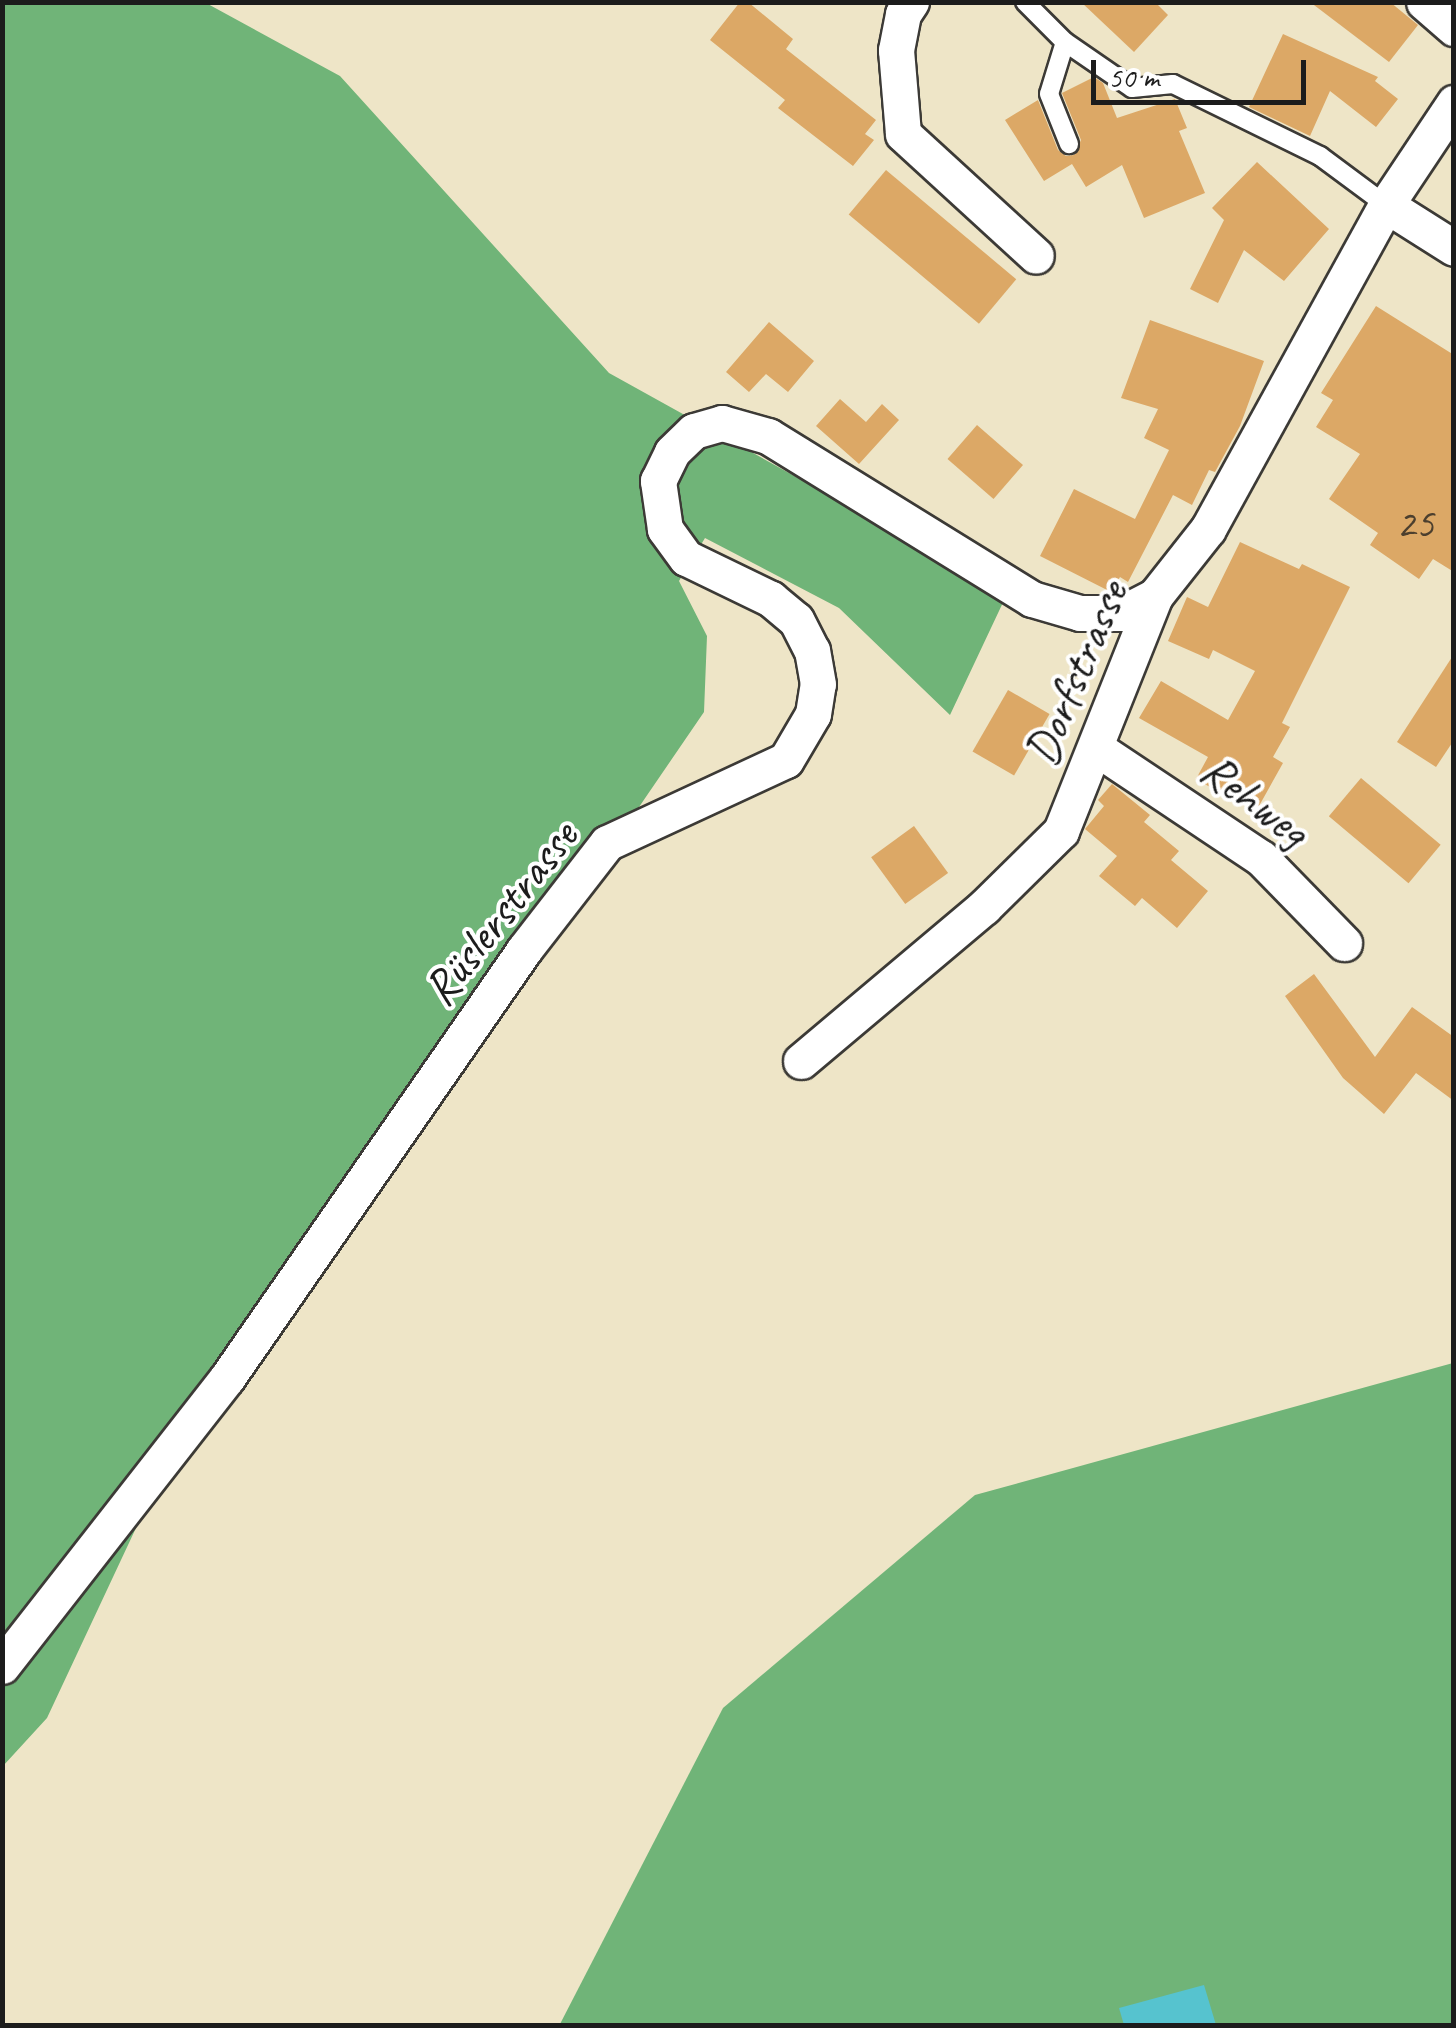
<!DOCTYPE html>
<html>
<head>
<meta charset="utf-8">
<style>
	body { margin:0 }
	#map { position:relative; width:1456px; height:2028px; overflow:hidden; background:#eee5c7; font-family:Caveat,sans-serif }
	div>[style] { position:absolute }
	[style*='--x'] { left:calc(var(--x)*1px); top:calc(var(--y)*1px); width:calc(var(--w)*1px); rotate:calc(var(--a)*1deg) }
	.forest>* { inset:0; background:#70b478 }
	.water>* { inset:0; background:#56c3cf }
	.building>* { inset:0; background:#dca866; transform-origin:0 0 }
	.roads { filter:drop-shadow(2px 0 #3c3a36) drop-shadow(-2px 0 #3c3a36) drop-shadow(0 2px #3c3a36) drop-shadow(0 -2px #3c3a36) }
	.lane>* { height:18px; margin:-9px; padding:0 9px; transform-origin:9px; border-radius:9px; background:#fff }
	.street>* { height:35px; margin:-17.5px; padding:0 17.5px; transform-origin:17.5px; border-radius:17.5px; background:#fff }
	span { translate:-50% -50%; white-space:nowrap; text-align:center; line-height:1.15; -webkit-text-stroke:8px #fff; paint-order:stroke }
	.number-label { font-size:42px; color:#4c3f2e }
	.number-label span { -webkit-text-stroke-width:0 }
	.street-label { font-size:48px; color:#1c1c1c }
	.frame { position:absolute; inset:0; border:5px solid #1c1c1c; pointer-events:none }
	.scale { position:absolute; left:1091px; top:60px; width:215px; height:45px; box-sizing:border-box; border:5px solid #1c1c1c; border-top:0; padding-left:12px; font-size:30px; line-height:35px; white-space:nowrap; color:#1c1c1c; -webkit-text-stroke:8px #fff; paint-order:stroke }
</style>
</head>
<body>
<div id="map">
	<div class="forest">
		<i style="clip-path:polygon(3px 3px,206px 3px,340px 76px,609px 373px,1007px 594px,950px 715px,839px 608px,705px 538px,679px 581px,707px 636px,704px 712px,533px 962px,202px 1387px,47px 1718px,3px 1766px)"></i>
		<i style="clip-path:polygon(1453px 1363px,1453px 2025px,559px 2026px,723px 1708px,975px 1495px)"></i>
	</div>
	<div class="water">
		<i style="clip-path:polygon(1204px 1985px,1216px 2025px,1124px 2025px,1119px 2008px)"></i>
	</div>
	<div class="building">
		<i style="clip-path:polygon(740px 2px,748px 2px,793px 39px,786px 49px,876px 120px,865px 134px,874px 140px,853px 166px,778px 108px,785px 100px,710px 40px)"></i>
		<i style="clip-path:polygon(1081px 2px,1155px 2px,1168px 15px,1134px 52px)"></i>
		<i style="clip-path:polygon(1310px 2px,1390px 2px,1418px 25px,1389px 62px)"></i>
		<i style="clip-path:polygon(1283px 34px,1378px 77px,1375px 81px,1398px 99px,1376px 127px,1330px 91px,1310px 136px,1249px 107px)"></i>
		<i style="clip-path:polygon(1094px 77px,1103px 83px,1117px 118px,1175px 99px,1187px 128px,1179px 131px,1205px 193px,1144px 218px,1122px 165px,1086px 187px,1072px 164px,1044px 181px,1005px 120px,1038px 100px,1058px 150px,1066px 156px,1074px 155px,1081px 140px,1062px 93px)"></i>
		<i style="clip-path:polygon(1257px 162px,1329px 229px,1284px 281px,1244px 250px,1218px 303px,1190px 289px,1224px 220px,1212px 208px)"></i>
		<i style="left:886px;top:170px;width:170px;height:58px;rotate:40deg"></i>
		<i style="clip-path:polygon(1376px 306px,1454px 355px,1454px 572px,1433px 559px,1419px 579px,1370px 545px,1378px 533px,1329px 499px,1360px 454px,1316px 427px,1333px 400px,1321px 393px)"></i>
		<i style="clip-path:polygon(1150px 320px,1264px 361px,1240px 426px,1215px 472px,1209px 470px,1192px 505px,1173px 495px,1128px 582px,1120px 577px,1111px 592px,1040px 556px,1074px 489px,1135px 519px,1169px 450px,1144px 438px,1158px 409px,1121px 398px)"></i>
		<i style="clip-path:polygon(769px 322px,814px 361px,788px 392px,766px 374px,749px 392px,726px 372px)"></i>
		<i style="clip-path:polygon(840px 399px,866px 422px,882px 404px,899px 420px,859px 464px,816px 426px)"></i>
		<i style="left:977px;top:425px;width:61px;height:45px;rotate:41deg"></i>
		<i style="clip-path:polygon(1240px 542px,1299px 569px,1302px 564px,1350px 587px,1282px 723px,1290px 727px,1273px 757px,1283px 763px,1259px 806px,1247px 799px,1243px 806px,1196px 779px,1208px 757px,1139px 718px,1161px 681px,1228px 720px,1255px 671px,1213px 650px,1209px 659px,1168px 641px,1187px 597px,1208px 607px)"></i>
		<i style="clip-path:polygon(1454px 654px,1454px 740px,1436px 767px,1397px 742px)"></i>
		<i style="left:1008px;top:690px;width:48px;height:71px;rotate:30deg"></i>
		<i style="left:1361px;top:778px;width:104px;height:50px;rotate:40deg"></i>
		<i style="clip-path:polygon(1112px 784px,1150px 815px,1144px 822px,1179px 851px,1171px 860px,1208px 891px,1177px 928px,1142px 898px,1135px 906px,1099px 876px,1117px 856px,1085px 829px,1104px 806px,1098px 800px)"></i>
		<i style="left:914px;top:826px;width:58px;height:53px;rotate:54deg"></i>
		<i style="clip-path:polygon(1314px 974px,1375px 1057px,1412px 1007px,1454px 1037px,1454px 1101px,1416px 1073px,1384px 1114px,1343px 1078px,1285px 996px)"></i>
	</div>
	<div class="roads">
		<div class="lane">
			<i style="--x:1025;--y:2;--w:57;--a:45"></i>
			<i style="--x:1065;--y:42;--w:81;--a:34.5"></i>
			<i style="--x:1132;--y:88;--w:41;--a:-5.6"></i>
			<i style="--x:1173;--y:84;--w:164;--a:26.1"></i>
			<i style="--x:1320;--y:156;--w:82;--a:36.6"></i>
			<i style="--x:1065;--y:42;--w:54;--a:107.1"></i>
			<i style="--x:1049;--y:94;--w:54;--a:68.2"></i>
		</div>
		<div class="street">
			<i style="--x:911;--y:2;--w:14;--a:124"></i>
			<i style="--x:903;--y:14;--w:37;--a:101"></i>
			<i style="--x:896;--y:50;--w:84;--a:85.2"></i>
			<i style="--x:903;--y:134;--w:180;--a:42.5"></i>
			<i style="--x:1424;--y:2;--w:40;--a:41"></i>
			<i style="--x:1386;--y:205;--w:80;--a:32.3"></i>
			<i style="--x:1096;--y:748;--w:198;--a:33.7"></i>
			<i style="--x:1261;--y:858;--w:119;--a:45.7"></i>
			<i style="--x:801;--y:1061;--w:239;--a:-40.1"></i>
			<i style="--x:984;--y:907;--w:108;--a:-44.6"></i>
			<i style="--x:1061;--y:831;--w:253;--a:-68.2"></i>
			<i style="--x:1155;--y:596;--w:85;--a:-51.7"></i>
			<i style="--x:1208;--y:529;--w:370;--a:-61.2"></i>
			<i style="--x:1386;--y:205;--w:123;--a:-56.3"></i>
			<i style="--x:2;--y:1666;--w:365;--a:-52"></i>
			<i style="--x:227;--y:1378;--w:521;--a:-55.24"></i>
			<i style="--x:524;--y:950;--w:135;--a:-52.2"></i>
			<i style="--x:607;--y:843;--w:197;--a:-24.9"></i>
			<i style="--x:786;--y:760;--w:53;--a:-59.6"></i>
			<i style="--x:813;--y:714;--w:30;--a:-81"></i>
			<i style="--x:818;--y:684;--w:34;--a:-100"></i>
			<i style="--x:812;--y:651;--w:35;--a:-117"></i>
			<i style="--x:796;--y:620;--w:33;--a:-140"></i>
			<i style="--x:771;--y:599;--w:94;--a:-154.2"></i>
			<i style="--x:686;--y:558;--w:36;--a:-126"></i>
			<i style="--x:665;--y:529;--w:49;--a:-98.3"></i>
			<i style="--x:658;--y:481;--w:32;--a:-64"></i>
			<i style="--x:672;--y:452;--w:30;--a:-44"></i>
			<i style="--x:694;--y:431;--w:29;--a:-16"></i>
			<i style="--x:722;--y:423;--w:48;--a:15.8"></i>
			<i style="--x:768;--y:436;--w:310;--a:31.7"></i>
			<i style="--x:1032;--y:599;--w:50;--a:16.3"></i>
			<i style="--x:1080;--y:613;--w:42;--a:0"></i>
			<i style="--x:1122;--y:613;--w:37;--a:-27"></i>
		</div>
	</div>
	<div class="number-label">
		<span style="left:1415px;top:524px">25</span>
	</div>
	<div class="street-label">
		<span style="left:1076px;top:673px;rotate:-67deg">Dorfstrasse</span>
		<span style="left:1255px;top:800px;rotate:37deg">Rehweg</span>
		<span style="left:500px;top:913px;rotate:-52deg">Rüslerstrasse</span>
	</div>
	<div class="frame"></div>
	<div class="scale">50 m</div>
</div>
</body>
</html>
